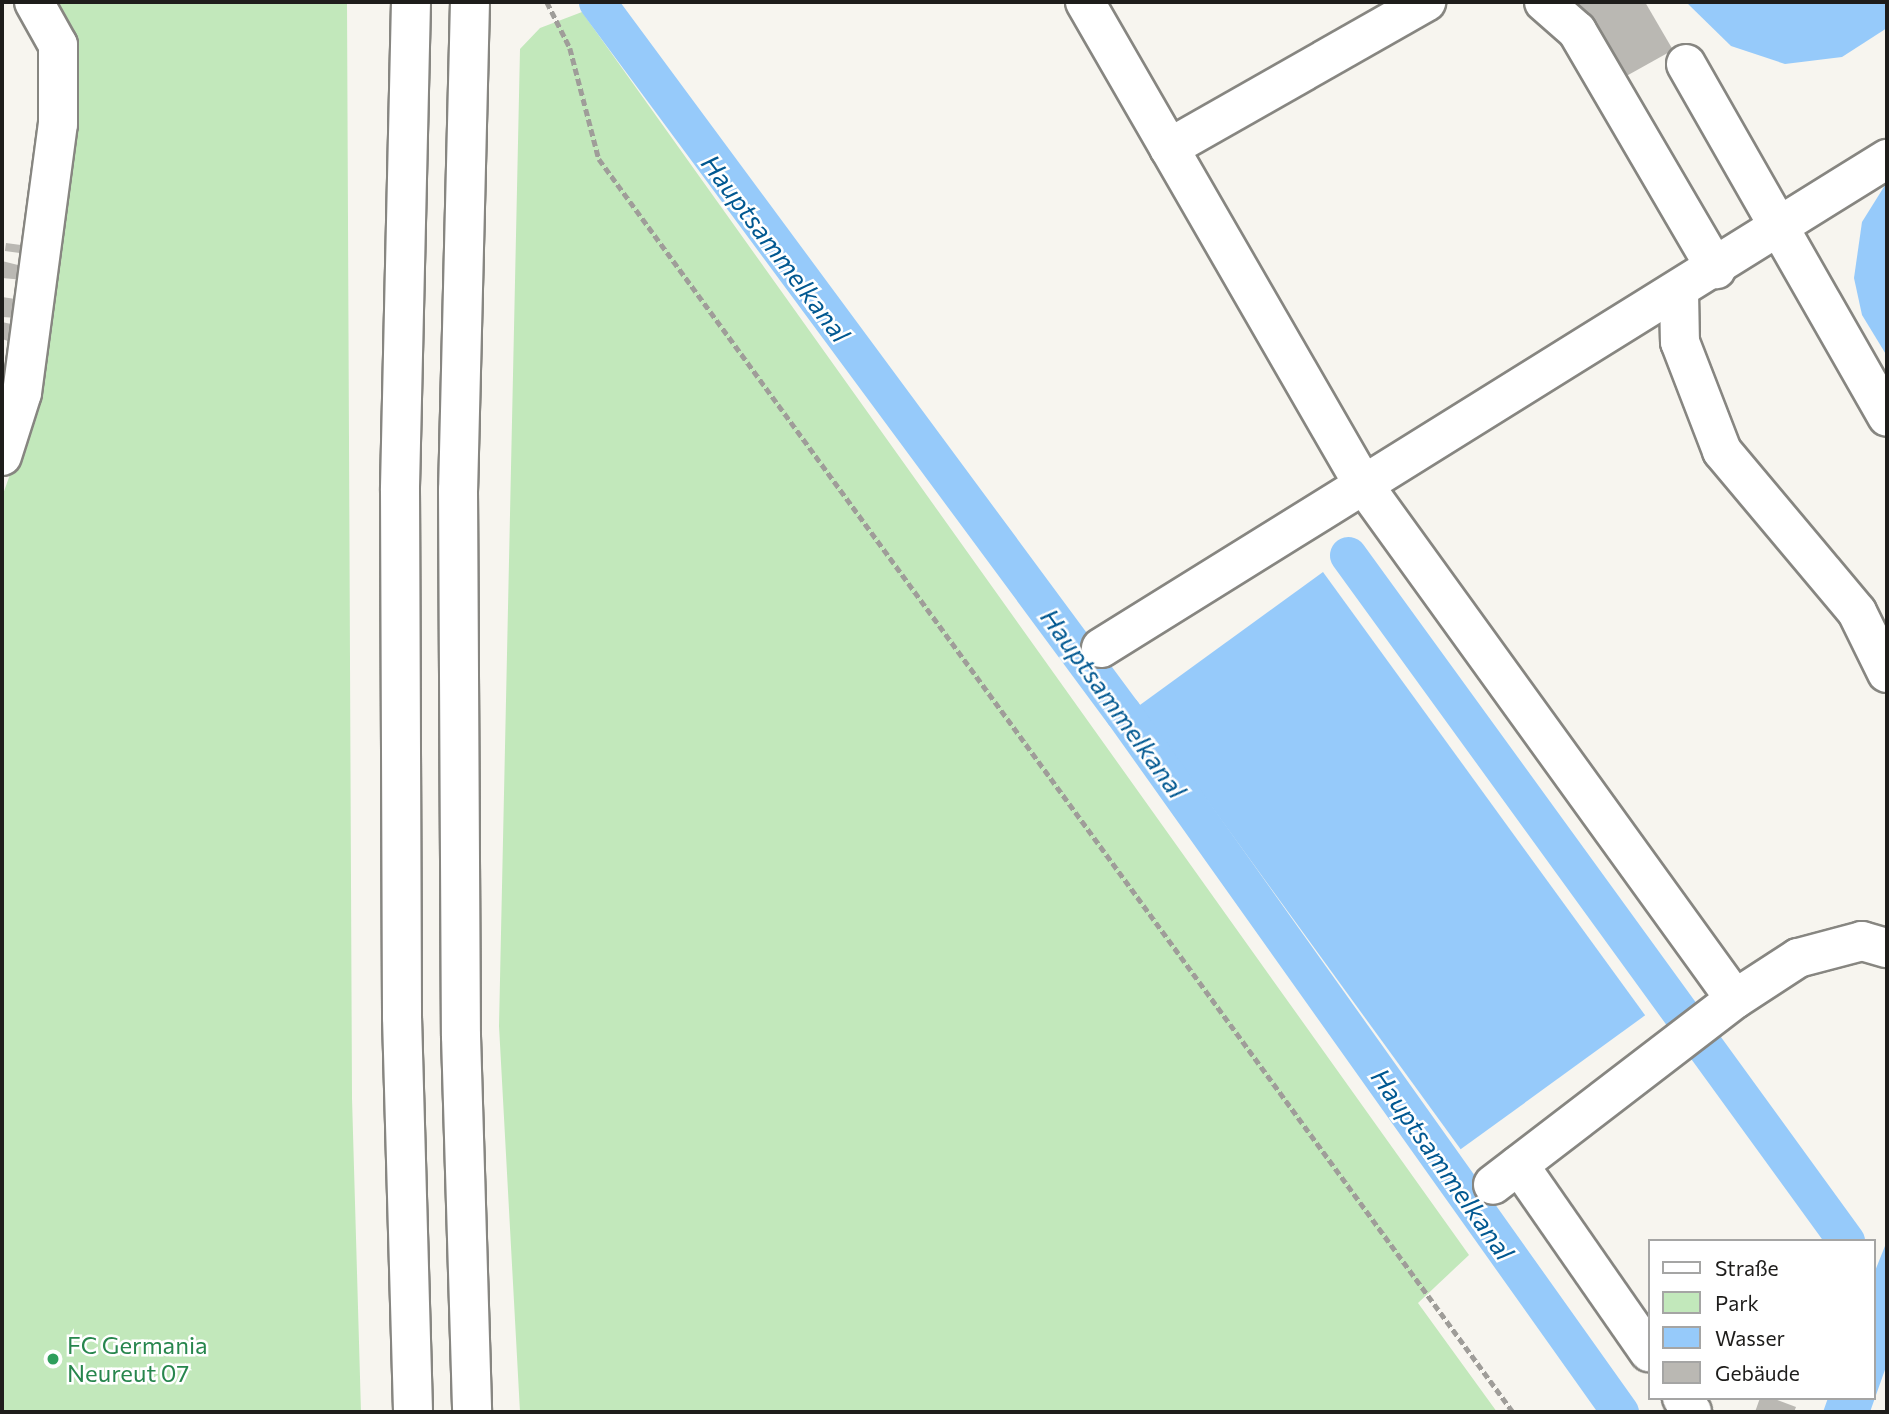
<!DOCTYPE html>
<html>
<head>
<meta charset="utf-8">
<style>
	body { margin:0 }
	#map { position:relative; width:1889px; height:1414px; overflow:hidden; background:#f7f5ef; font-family:Commissioner,sans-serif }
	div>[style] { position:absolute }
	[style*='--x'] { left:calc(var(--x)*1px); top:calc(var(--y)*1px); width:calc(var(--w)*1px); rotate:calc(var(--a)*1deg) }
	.green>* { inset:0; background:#c2e8bb }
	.water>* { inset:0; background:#96cafa; transform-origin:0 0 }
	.canal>* { height:37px; margin:-18.5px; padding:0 18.5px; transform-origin:18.5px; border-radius:18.5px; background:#96cafa }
	.building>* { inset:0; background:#bab8b3; transform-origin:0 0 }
	.path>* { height:4.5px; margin-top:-2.25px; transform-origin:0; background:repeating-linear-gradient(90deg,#9f9d99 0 7px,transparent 0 10.5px) }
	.roads { filter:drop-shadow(2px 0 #878681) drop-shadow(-2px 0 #878681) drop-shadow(0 2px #878681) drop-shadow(0 -2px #878681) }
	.minor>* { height:38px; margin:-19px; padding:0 19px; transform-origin:19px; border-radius:19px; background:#fff }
	.highway>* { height:38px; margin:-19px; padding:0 19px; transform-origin:19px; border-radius:19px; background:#fff }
	.dots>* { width:19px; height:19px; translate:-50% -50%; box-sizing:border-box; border:4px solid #fff; border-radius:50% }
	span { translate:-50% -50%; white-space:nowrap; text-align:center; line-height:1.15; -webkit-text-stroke:5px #fff; paint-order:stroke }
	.leisure-label { font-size:24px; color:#27864d }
	.left { translate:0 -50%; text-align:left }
	.water-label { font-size:26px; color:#015891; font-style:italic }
	.frame { position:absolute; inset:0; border:4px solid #1e1d1b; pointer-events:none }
	.legend { position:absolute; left:1648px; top:1239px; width:228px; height:161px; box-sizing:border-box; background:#fff; border:2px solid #a5a5a4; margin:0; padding:9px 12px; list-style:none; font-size:21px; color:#1e1d1b }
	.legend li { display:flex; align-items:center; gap:14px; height:35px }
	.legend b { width:35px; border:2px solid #a5a5a4 }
</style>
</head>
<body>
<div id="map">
	<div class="green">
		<i style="clip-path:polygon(53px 2px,347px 2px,352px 1098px,361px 1412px,2px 1412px,2px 497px,37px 398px)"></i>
		<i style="clip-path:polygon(582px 12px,1469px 1255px,1418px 1303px,1497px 1412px,520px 1412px,499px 1026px,520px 49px,540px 28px)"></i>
	</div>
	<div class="water">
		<i style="clip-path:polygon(1686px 2px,1887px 2px,1887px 28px,1842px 57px,1785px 64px,1731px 46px)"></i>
		<i style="clip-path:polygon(1887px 182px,1887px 356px,1862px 315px,1854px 278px,1862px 222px)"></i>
		<i style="left:1323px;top:572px;width:548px;height:228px;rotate:54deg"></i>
		<i style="clip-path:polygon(1887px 1241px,1887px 1364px,1870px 1412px,1823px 1412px,1828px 1398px,1873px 1398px,1873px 1276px)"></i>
	</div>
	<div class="canal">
		<i style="--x:597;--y:2;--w:884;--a:53.51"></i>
		<i style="--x:1123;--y:713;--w:858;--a:54.59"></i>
		<i style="--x:1348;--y:555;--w:848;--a:54.02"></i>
	</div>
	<div class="building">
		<i style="clip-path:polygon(1575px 2px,1645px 2px,1673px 50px,1621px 79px)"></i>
		<i style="left:6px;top:243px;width:15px;height:8px;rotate:8deg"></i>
		<i style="clip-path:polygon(2px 261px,26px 267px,24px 280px,2px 278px)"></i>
		<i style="clip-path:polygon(2px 297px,22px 300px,18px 318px,2px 317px)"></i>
		<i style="clip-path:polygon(2px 322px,11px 324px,8px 341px,2px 339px)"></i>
		<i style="clip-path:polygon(1760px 1398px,1772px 1398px,1796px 1407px,1794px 1412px,1755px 1412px)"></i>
	</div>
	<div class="path">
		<i style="--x:547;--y:2;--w:51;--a:63.4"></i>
		<i style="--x:570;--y:48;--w:115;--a:75.4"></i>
		<i style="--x:599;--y:159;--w:1551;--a:53.89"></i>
	</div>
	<div class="roads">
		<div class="minor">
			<i style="--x:1085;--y:2;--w:556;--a:60.03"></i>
			<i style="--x:1363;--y:484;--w:635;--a:54.16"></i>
			<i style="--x:1735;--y:999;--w:305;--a:142.5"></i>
			<i style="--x:1544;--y:2;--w:44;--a:41.3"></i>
			<i style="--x:1577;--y:31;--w:276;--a:59.7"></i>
			<i style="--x:1686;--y:64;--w:406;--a:60.3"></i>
			<i style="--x:1169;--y:148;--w:296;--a:-29.6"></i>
			<i style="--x:1679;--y:292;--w:50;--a:88.9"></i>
			<i style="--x:1680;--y:342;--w:117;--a:68.9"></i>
			<i style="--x:1722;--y:451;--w:210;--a:50"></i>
			<i style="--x:1857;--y:612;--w:68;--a:63.8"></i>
			<i style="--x:2;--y:456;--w:66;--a:-72.4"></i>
			<i style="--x:22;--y:393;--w:271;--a:-82.4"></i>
			<i style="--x:58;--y:124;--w:79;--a:-90"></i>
			<i style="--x:58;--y:45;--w:49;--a:-119.2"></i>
			<i style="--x:1101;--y:648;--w:926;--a:-31.89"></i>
			<i style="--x:1735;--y:999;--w:75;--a:-33.1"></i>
			<i style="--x:1798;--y:958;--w:66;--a:-14.9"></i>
			<i style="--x:1862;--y:941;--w:26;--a:16"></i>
			<i style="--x:1519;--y:1165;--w:228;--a:55.2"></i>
			<i style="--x:1682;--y:1398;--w:17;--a:54"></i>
		</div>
		<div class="highway">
			<i style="--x:411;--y:2;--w:488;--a:91.3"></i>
			<i style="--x:400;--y:490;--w:527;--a:89.78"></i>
			<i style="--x:402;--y:1017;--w:395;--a:88.4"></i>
			<i style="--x:470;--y:2;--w:488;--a:91.4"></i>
			<i style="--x:458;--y:490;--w:546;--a:89.69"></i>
			<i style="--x:461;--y:1036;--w:376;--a:88.3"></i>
		</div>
	</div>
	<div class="dots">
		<i style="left:53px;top:1359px;background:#2e9e5b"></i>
	</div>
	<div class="leisure-label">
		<span class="left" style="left:67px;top:1359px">FC Germania<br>Neureut 07</span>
	</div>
	<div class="water-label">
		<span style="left:776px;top:248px;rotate:53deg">Hauptsammelkanal</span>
		<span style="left:1114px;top:703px;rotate:54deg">Hauptsammelkanal</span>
		<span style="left:1443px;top:1164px;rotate:55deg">Hauptsammelkanal</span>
	</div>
	<div class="frame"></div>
	<ul class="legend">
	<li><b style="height:9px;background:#fff"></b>Straße</li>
	<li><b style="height:19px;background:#c2e8bb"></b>Park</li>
	<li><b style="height:19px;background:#96cafa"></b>Wasser</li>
	<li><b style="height:19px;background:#bab8b3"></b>Gebäude</li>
	</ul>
</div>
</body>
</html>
